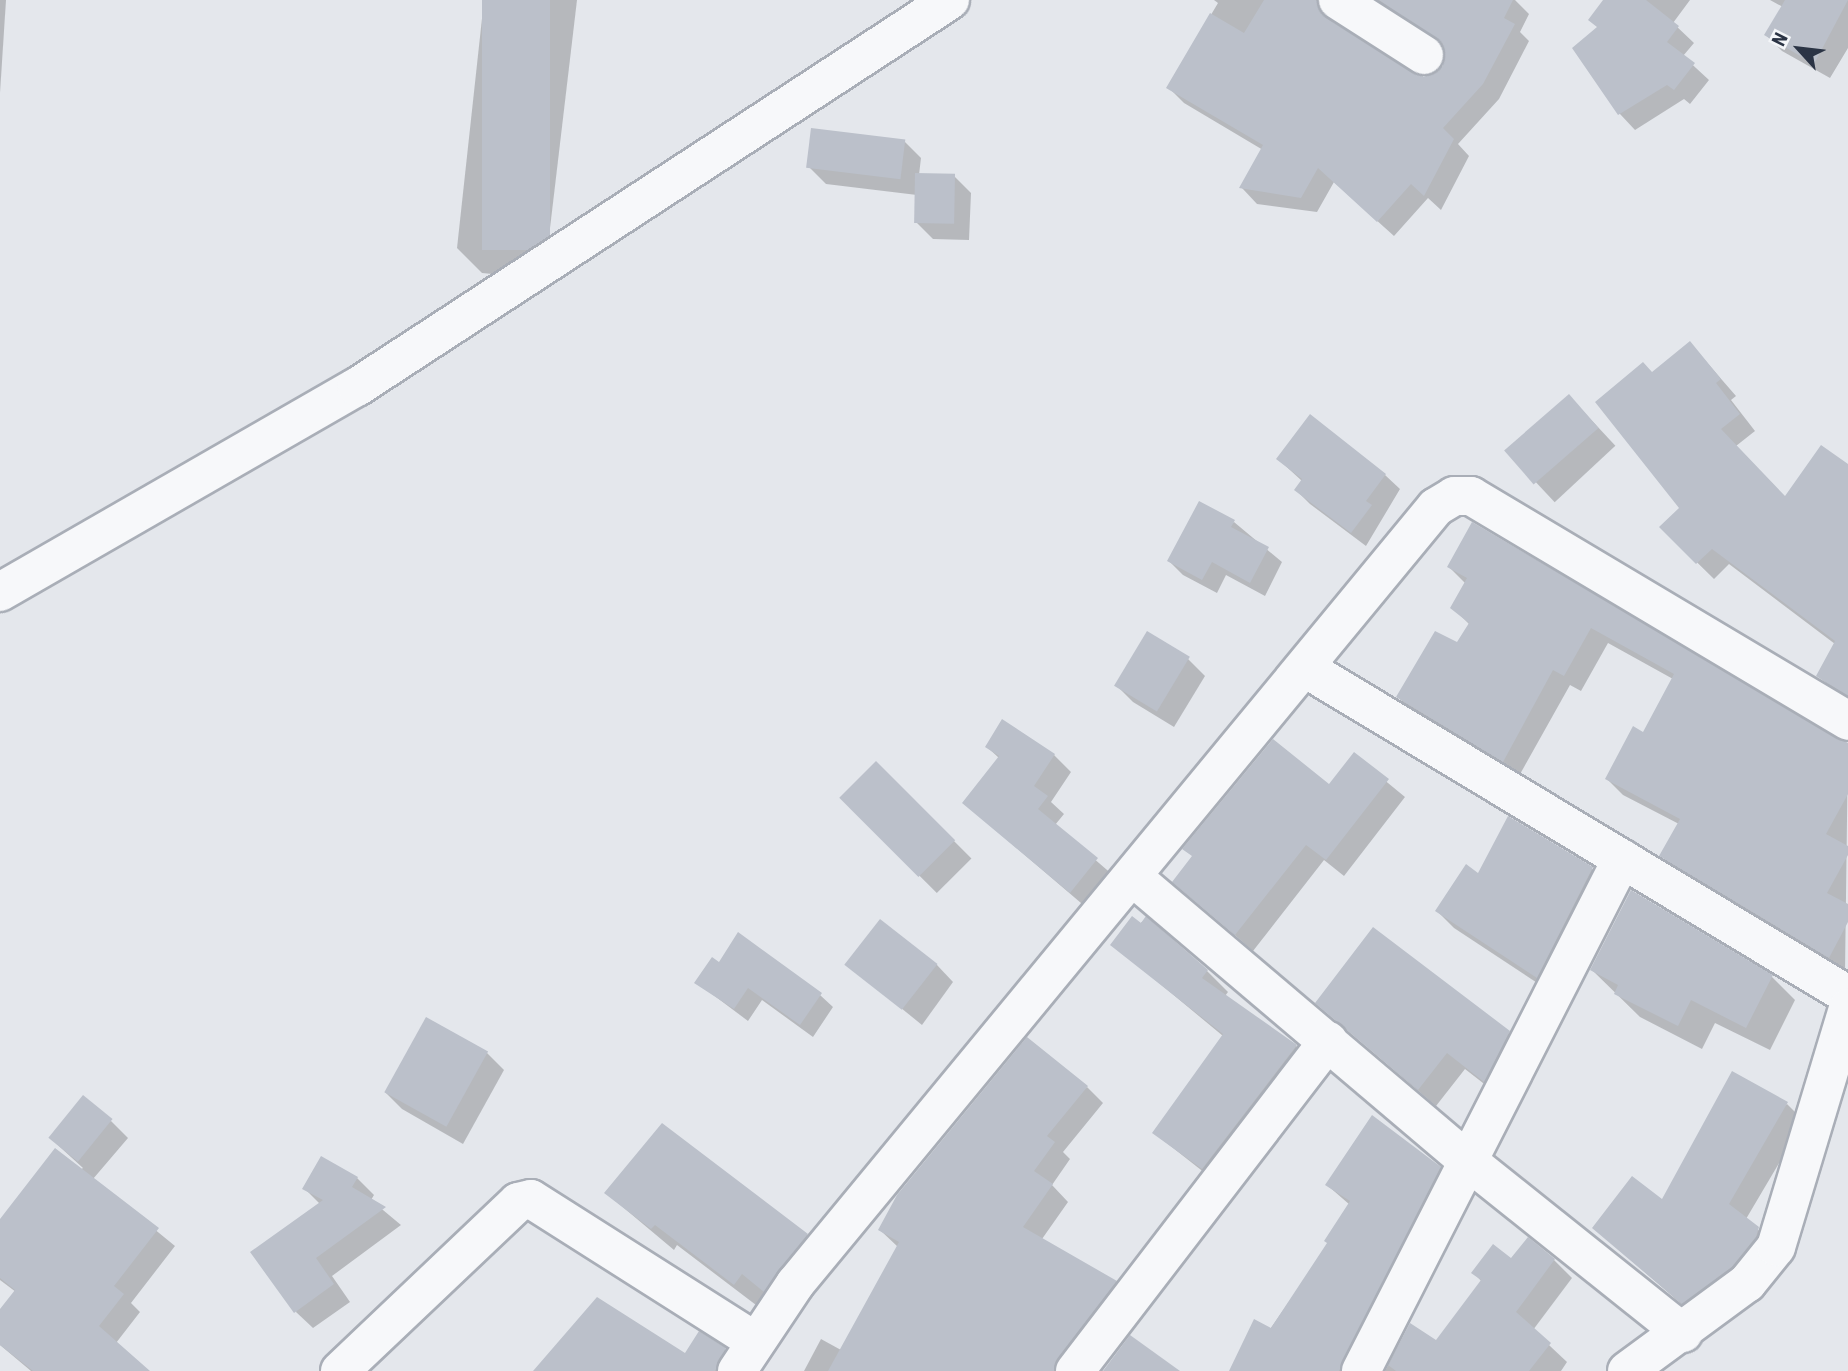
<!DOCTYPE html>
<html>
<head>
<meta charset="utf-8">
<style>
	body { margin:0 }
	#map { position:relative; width:1848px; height:1371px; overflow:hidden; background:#e4e7ec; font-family:"Roboto Condensed",sans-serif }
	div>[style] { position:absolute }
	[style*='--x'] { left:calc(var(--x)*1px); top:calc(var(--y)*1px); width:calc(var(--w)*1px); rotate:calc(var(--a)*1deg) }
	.shadow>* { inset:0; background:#0003; transform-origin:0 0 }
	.building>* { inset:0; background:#bbc0ca; transform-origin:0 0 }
	.roads { filter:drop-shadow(2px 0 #a9aeb7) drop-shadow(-2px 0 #a9aeb7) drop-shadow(0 2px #a9aeb7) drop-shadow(0 -2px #a9aeb7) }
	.minor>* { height:38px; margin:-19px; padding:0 19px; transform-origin:19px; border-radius:19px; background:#f7f8fa }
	span { translate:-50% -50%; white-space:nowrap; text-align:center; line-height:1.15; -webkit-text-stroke:7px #f4f6f9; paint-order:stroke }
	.north { position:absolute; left:1764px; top:14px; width:70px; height:70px; -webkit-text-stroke:5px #f4f6f9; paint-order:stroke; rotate:297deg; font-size:19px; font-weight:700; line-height:28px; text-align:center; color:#2b3445 }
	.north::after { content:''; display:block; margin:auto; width:24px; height:32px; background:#2b3445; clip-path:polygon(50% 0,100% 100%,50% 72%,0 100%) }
</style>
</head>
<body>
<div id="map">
	<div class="shadow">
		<i style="clip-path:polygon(0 0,6px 0,0 93px)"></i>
		<i style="clip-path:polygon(484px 0,577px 0,544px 279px,482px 273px,457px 248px)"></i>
		<i style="clip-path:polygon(1214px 0,1340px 0,1334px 5px,1333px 25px,1424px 79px,1443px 69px,1448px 55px,1442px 45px,1372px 0,1515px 0,1529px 14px,1520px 32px,1529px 41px,1499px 99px,1458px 144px,1469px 156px,1441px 210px,1428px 198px,1394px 236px,1334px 182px,1317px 212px,1257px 204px,1242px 188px,1263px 150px,1184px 103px,1168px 87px,1218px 3px)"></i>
		<i style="clip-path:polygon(1605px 0,1690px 0,1673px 23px,1694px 43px,1683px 56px,1709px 80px,1690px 104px,1684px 99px,1635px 130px,1620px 114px,1574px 48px,1598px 28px)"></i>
		<i style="clip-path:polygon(1770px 0,1848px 0,1848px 48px,1830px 78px,1782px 51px,1766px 35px,1783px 7px)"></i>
		<i style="clip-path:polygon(904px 141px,921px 158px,919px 175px,954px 176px,971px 193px,969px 240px,933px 239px,916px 222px,917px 195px,826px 184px,809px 167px)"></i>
		<i style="clip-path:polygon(1690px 343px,1736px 396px,1731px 400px,1755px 431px,1736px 446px,1786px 498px,1848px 466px,1848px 701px,1818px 676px,1835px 644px,1729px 564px,1714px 579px,1661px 527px,1681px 508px,1652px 374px)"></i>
		<i style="left:1569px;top:396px;width:68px;height:83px;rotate:47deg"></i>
		<i style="clip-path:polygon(1278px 459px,1385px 475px,1400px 489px,1366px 546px,1310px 504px,1296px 490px,1302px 481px)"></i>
		<i style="clip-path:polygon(1234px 522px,1282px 562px,1265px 596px,1226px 575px,1217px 593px,1183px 575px,1169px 561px)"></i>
		<i style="clip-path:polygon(1473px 524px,1848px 744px,1845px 973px,1678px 872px,1661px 855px,1679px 824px,1623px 795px,1607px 779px,1644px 734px,1673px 679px,1608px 643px,1581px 691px,1570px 685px,1519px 776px,1414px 713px,1398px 697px,1458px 645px,1470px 625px,1452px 607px,1466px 584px,1449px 567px)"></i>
		<i style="clip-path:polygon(1188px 659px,1205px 676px,1174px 727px,1133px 702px,1116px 685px)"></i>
		<i style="clip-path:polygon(987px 747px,1054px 755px,1071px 772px,1051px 802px,1064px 814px,1055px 825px,1114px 876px,1088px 909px,964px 803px,999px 758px)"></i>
		<i style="clip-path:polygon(1354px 755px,1405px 797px,1344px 876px,1324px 860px,1253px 951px,1174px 881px,1330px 787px)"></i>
		<i style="left:876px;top:763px;width:135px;height:49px;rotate:45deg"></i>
		<i style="clip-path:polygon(1592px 869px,1609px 885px,1554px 994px,1454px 928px,1437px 911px,1479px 875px)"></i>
		<i style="clip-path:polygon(1146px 919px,1207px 971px,1228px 992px,1225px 996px,1296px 1046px,1317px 1067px,1224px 1188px,1154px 1133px,1223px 1036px,1112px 944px)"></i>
		<i style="clip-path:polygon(719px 964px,820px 995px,833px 1007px,813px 1037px,762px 1000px,748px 1021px,696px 982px)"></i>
		<i style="clip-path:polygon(848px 965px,937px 965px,953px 982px,922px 1025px)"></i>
		<i style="clip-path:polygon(1592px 970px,1772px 977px,1795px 1000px,1770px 1050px,1715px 1023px,1702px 1049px,1640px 1017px)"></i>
		<i style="clip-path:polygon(1317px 1003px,1508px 1033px,1525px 1050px,1501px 1097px,1465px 1069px,1436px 1106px)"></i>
		<i style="clip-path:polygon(487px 1053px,504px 1070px,463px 1144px,402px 1109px,385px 1092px)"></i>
		<i style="clip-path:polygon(1087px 1087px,1103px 1103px,1063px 1152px,1070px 1159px,1052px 1185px,1068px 1202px,1042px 1239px,1116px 1282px,1132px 1298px,1076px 1371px,804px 1371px,821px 1339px,841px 1350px,898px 1247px,880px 1230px)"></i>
		<i style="clip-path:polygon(1787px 1104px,1804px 1121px,1746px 1219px,1775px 1245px,1700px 1320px,1594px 1228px,1663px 1202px)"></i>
		<i style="clip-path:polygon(111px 1121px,128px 1138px,93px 1179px,175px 1246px,131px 1303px,140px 1312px,116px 1343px,147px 1371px,31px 1371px,0 1345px,0 1312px,16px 1292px,0 1280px,0 1222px,83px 1168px,49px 1137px)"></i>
		<i style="clip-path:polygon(322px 1158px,357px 1178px,374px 1195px,371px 1200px,401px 1225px,332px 1276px,350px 1302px,313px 1328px,296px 1312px,320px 1204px,304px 1188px)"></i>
		<i style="clip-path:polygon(1439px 1168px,1457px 1186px,1363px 1371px,1241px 1371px,1329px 1244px,1350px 1205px,1327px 1185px)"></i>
		<i style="clip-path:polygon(606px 1193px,807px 1235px,828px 1257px,786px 1312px,764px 1295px,756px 1305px,677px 1245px,674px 1250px)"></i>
		<i style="clip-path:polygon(1554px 1260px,1572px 1278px,1533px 1330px,1567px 1362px,1561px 1371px,1385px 1371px,1411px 1325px,1436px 1342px,1482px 1282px,1473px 1272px,1512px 1261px)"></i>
		<i style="clip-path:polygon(725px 1350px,739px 1364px,735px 1371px,541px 1371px)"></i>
	</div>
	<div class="building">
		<i style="left:482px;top:0;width:68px;height:250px"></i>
		<i style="clip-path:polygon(1264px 0,1316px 0,1326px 18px,1424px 77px,1443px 66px,1443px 44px,1379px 0,1513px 0,1504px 18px,1515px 24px,1483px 84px,1443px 128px,1454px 139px,1424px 196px,1411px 184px,1377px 222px,1318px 168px,1301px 198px,1239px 188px,1263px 145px,1166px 88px,1210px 13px,1244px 33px)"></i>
		<i style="clip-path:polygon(1603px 0,1646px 0,1679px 26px,1667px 42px,1695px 63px,1674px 90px,1667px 85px,1618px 115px,1572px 48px,1597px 27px,1588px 20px)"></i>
		<i style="clip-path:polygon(1785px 0,1848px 0,1814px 64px,1764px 35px)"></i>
		<i style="left:811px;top:128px;width:95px;height:40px;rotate:7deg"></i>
		<i style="left:915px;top:173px;width:40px;height:50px;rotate:1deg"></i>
		<i style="clip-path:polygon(1690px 341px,1721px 379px,1716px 383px,1740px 414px,1721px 429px,1785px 496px,1821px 445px,1848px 464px,1848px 696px,1816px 676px,1835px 641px,1712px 549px,1696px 564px,1659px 527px,1679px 508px,1595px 402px,1643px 362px,1652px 372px)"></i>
		<i style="left:1569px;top:394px;width:45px;height:86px;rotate:49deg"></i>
		<i style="clip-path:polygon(1310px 414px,1386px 474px,1366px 501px,1372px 505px,1351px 533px,1294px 490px,1302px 479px,1276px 459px)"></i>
		<i style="clip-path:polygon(1199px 501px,1235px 520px,1231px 527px,1269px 547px,1250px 583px,1212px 562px,1202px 580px,1167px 561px)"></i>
		<i style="clip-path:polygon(1472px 522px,1848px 743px,1848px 794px,1826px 834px,1848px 846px,1848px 855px,1827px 893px,1848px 904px,1848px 922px,1829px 958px,1659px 856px,1680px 819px,1605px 779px,1633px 726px,1643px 732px,1674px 674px,1591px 628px,1564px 676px,1553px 670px,1503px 762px,1396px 697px,1435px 631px,1457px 642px,1469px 623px,1450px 608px,1467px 578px,1447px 567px)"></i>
		<i style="left:1147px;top:631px;width:50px;height:64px;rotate:31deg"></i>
		<i style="clip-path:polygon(1002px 719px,1055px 754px,1034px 786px,1048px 796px,1038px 809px,1098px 858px,1070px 893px,962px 803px,999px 756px,985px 747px)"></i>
		<i style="clip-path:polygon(1273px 739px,1329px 784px,1354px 752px,1389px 779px,1326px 860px,1306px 845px,1235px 935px,1172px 882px,1192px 856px,1182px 849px)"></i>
		<i style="left:876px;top:761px;width:112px;height:52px;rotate:45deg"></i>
		<i style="clip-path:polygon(1508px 816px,1593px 867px,1537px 978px,1435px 911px,1466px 864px,1478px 873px)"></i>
		<i style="clip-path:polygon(1631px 890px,1773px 975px,1746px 1028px,1691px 1000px,1678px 1026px,1614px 994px,1618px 985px,1590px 970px)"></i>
		<i style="clip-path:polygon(1132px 916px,1141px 923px,1146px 916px,1208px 970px,1202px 978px,1297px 1045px,1202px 1169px,1152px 1133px,1223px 1034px,1110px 945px)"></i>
		<i style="left:880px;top:919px;width:73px;height:58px;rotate:38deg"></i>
		<i style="clip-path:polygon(1373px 927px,1510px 1031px,1484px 1082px,1447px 1053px,1418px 1090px,1315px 1003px)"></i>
		<i style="clip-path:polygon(738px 932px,822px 993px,800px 1025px,748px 988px,734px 1009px,694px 983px,712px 957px,719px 962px)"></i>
		<i style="left:426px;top:1017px;width:71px;height:86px;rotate:29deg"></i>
		<i style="clip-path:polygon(1027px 1037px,1088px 1086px,1047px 1136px,1055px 1142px,1034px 1171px,1053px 1184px,1023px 1227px,1117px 1281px,1058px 1358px,1054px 1371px,828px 1371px,899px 1242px,878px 1230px,897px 1195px)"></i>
		<i style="clip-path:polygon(1732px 1071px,1788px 1102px,1729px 1204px,1759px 1227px,1756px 1237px,1732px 1267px,1682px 1304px,1592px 1228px,1632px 1176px,1662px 1199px)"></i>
		<i style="left:83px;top:1095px;width:38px;height:55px;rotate:39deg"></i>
		<i style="clip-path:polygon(1372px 1115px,1441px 1167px,1339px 1371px,1229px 1371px,1254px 1319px,1271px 1328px,1327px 1243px,1324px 1241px,1350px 1201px,1325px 1185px)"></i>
		<i style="clip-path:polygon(662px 1123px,808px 1234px,764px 1292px,742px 1274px,734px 1285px,655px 1225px,651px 1229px,604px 1193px)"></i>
		<i style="clip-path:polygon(55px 1148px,159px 1228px,114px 1286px,124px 1294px,99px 1326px,150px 1371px,33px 1371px,0 1345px,0 1309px,15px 1290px,0 1278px,0 1219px)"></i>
		<i style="clip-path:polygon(321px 1156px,358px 1177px,352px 1187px,386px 1207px,316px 1258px,334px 1284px,294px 1313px,250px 1252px,323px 1200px,302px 1189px)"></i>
		<i style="clip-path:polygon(1528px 1237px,1555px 1259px,1516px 1312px,1551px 1343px,1529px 1371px,1396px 1371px,1388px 1365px,1410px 1323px,1436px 1340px,1481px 1280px,1471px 1273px,1493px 1244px,1511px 1258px)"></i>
		<i style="clip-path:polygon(597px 1297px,685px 1353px,699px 1331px,726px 1348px,715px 1371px,533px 1371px)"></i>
		<i style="clip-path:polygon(1130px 1335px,1180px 1371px,1103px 1371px)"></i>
	</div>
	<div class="roads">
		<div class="minor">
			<i style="--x:1338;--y:0;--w:102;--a:32.6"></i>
			<i style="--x:0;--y:592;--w:412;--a:-29.9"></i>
			<i style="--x:357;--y:387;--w:708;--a:-33.13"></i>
			<i style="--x:1305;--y:668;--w:634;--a:31.06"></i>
			<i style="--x:1134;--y:878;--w:439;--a:40.3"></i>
			<i style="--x:1469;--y:1162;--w:274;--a:38.6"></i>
			<i style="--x:340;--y:1371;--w:245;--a:-43.5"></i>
			<i style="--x:518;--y:1202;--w:13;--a:-13"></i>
			<i style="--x:531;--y:1199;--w:265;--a:32.4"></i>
			<i style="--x:737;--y:1371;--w:105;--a:-56.3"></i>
			<i style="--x:795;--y:1284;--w:1007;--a:-50.48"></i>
			<i style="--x:1436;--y:507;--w:21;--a:-31"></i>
			<i style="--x:1454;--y:496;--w:17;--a:0"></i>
			<i style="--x:1471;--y:496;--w:439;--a:30.8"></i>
			<i style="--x:1075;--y:1371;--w:416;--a:-52.5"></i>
			<i style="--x:1361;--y:1371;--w:575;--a:-62.99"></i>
			<i style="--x:1627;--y:1371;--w:149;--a:-36.3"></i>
			<i style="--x:1747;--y:1283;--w:46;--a:-51.1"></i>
			<i style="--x:1776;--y:1247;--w:250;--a:-73.2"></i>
		</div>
	</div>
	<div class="north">N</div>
</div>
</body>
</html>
